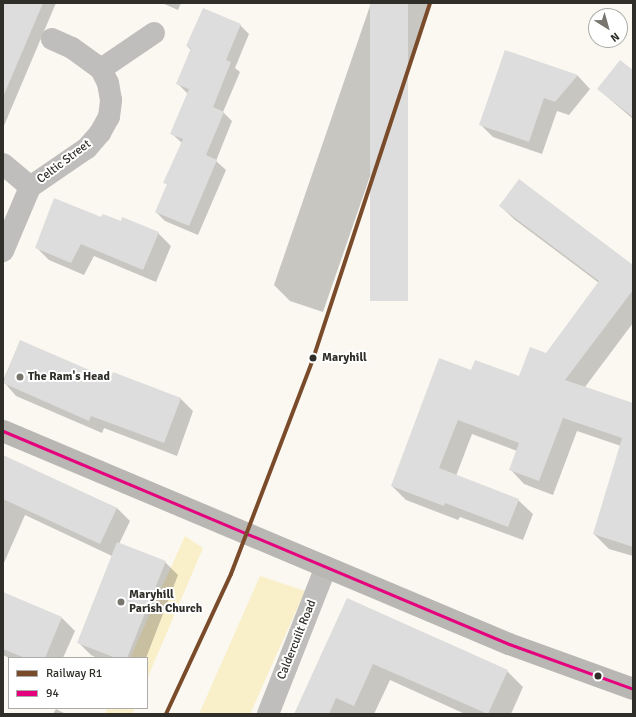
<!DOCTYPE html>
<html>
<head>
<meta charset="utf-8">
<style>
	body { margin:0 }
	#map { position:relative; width:636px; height:717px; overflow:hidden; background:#faf8f1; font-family:Signika,sans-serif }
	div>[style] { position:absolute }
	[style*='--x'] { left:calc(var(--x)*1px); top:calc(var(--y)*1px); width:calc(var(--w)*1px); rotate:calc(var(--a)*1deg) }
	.green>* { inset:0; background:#f9efc9 }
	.shadow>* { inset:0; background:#0003 }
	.building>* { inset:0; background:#dedddd; transform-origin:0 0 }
	.minor>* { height:22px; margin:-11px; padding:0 11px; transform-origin:11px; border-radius:11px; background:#c0bebc }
	.major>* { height:22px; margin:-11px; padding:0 11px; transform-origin:11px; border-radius:11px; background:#b9b7b3 }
	.bus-1>* { height:3px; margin:-1.5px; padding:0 1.5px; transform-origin:1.5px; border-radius:1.5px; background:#e5007d }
	.rail-1>* { height:4px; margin:-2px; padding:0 2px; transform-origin:2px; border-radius:2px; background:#7a4b2a }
	.dots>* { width:11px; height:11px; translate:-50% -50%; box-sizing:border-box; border:2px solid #fff; border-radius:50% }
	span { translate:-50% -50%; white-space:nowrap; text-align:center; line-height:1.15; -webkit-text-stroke:4px #fff; paint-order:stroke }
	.street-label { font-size:12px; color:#302e28 }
	.stop-label { font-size:12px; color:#302e28; font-weight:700 }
	.left { translate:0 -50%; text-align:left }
	.poi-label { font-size:12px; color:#302e28; font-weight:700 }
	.frame { position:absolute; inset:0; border:4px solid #302e28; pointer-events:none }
	.legend { position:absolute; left:8px; top:657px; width:140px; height:52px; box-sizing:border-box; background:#fff; border:1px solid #acaba9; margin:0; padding:5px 7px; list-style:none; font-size:12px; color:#302e28 }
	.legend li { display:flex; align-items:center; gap:8px; height:20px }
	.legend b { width:20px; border:1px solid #acaba9 }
	.north { position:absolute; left:588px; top:8px; width:40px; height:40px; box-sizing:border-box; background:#fff; border:1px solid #acaba9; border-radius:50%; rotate:143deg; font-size:11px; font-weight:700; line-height:16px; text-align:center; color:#302e28 }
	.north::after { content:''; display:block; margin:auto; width:14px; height:18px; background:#77756e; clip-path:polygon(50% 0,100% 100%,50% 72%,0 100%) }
</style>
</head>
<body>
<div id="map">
	<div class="green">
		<i style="clip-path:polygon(185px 536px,203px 548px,147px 679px,147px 658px,130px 658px)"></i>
		<i style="clip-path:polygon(260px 576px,305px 591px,250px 714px,199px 714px)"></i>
		<i style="clip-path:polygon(107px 708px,135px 708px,132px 714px,105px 714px)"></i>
	</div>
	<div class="shadow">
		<i style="clip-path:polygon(5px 3px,56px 3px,3px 128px,3px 7px)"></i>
		<i style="clip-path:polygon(162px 3px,181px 3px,178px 10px)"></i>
		<i style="clip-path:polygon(371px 3px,430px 3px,323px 312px,290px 301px,274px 285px)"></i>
		<i style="clip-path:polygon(240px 25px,249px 34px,235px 68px,240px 72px,223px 112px,232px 121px,216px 161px,226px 170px,198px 235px,165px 221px,156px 212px,168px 186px,165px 182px,182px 143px,171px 133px,188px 94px,178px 84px,191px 50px,187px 46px)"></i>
		<i style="clip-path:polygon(505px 51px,578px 76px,590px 89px,569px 115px,557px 111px,542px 154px,493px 137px,480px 124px)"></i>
		<i style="clip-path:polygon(633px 71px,633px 119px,598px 89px)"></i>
		<i style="clip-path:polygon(500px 206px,633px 266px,633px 323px,585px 387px,633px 404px,633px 556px,609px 549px,594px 534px,621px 446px,577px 431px,553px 495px,524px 484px,510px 469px,517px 451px,472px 434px,456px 476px,518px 500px,533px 514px,523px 540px,460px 517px,458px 520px,406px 500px,392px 486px,471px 371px,520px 378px,546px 354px,599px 283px,515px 220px)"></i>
		<i style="clip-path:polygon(102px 218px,158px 233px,171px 246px,156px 282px,94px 256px,84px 275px,49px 260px,36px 247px)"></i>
		<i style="clip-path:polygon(20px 341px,111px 380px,180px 398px,193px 411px,177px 456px,104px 428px,102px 433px,16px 396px,3px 381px)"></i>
		<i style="clip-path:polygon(3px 456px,117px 508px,130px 521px,119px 544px,165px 562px,178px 575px,146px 658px,97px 658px,91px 655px,78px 642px,112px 556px,25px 515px,3px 565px)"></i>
		<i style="clip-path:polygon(3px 593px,62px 618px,75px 631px,63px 658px,9px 658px,3px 655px)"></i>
		<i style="clip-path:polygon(348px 599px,507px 671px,523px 687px,511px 714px,465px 714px,390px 680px,374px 714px,296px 714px)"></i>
		<i style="clip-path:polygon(56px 709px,66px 714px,53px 714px)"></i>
	</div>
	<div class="building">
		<i style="clip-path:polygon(3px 3px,43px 3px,3px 97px)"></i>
		<i style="left:370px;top:3px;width:38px;height:298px"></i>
		<i style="clip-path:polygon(203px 8px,241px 24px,226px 60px,231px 62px,213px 107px,224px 112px,206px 155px,217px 160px,189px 226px,155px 212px,167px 184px,163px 183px,183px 139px,170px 134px,189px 89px,176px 84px,191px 48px,186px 46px)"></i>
		<i style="clip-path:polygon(505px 50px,578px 75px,555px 102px,544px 98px,529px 142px,479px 125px)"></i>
		<i style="clip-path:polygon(620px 60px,633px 70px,633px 117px,597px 89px)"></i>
		<i style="clip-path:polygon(519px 179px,633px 265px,633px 290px,565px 380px,633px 403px,633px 547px,593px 534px,622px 438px,563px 418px,539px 481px,509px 470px,519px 443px,458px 420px,439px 468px,519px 499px,508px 527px,445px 503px,444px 506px,391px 486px,439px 358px,471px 370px,475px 360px,519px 376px,530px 347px,546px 353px,599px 281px,499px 206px)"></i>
		<i style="clip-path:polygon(54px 198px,101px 217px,103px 214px,121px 221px,122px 217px,159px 232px,143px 270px,81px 244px,71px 263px,35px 248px)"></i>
		<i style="clip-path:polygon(20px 340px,110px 379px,113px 372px,181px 398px,164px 443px,91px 416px,89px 421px,3px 383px)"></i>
		<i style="clip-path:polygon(3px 455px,117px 508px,100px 544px,3px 499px)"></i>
		<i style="clip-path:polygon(117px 542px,166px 561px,127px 658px,116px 658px,77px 643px)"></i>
		<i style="clip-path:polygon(3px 592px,62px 617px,45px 658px,25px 658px,3px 649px)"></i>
		<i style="clip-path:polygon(347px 598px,508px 670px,488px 714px,373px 664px,354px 706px,336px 698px,329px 714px,294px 714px)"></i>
	</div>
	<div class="minor">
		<i style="--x:101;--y:69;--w:64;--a:-34.2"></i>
		<i style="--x:3;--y:164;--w:35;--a:40"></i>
		<i style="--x:3;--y:251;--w:69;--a:-67.1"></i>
		<i style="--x:30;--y:187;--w:69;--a:-34.4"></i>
		<i style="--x:87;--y:148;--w:20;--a:-49"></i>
		<i style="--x:100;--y:133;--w:18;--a:-61"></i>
		<i style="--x:109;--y:117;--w:17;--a:-83"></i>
		<i style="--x:111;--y:100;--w:17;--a:-100"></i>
		<i style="--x:108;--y:83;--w:16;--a:-117"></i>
		<i style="--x:101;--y:69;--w:36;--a:-144"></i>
		<i style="--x:72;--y:48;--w:22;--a:-156"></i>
		<i style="--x:268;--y:714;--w:158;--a:-68.5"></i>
	</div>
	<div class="major">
		<i style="--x:3;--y:431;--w:549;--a:22.83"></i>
		<i style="--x:509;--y:644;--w:132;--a:19.9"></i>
	</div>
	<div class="bus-1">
		<i style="--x:3;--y:431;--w:549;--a:22.83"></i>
		<i style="--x:509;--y:644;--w:132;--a:19.9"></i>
	</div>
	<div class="rail-1">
		<i style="--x:166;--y:714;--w:154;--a:-65.1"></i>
		<i style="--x:231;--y:574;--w:230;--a:-69.1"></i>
		<i style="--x:313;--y:359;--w:375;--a:-71.8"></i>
	</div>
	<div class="dots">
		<i style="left:313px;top:358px;background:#302e28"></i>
		<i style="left:20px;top:377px;background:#77756e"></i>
		<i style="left:121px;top:602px;background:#77756e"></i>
		<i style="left:598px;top:676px;background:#302e28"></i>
	</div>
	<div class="street-label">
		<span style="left:64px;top:162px;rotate:-37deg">Celtic Street</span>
		<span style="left:297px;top:640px;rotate:-68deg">Caldercuilt Road</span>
	</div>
	<div class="stop-label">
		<span class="left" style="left:322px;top:358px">Maryhill</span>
	</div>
	<div class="poi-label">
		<span class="left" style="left:28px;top:377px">The Ram's Head</span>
		<span class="left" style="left:129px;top:602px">Maryhill<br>Parish Church</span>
	</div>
	<div class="frame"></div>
	<ul class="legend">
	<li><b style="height:5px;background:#7a4b2a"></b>Railway R1</li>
	<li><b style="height:5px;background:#e5007d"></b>94</li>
	</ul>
	<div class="north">N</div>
</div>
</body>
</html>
